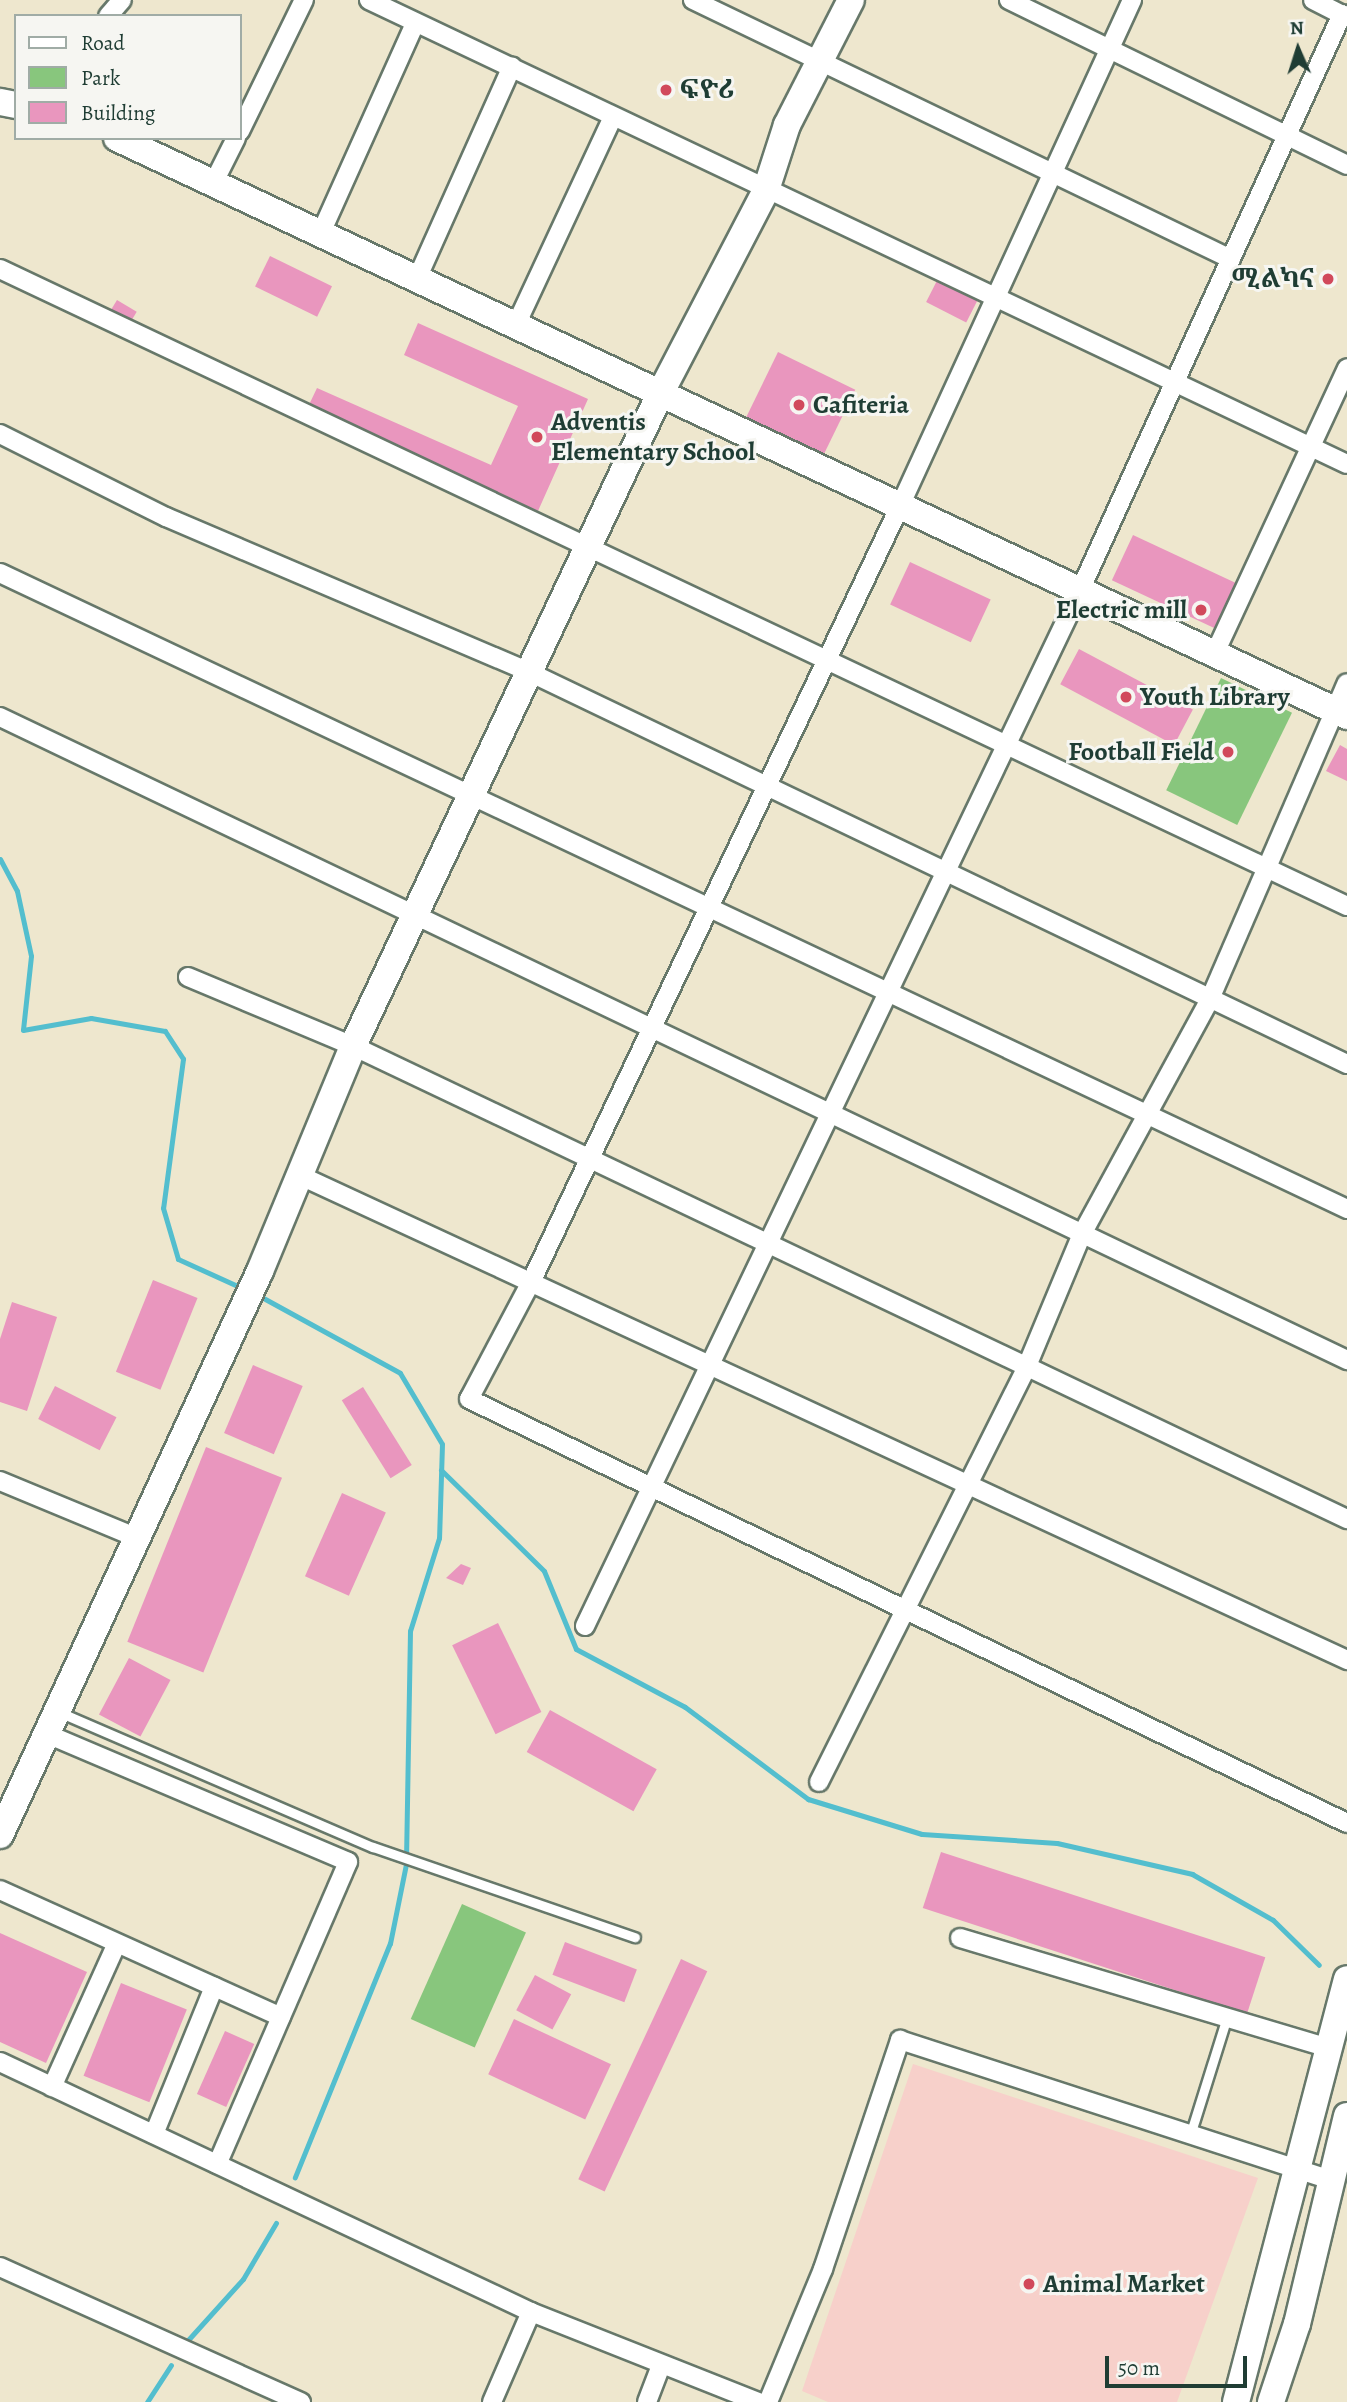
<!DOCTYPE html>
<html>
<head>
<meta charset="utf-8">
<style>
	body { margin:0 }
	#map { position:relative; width:1347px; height:2402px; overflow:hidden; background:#eee7ce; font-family:Alegreya,"Noto Serif Ethiopic",serif }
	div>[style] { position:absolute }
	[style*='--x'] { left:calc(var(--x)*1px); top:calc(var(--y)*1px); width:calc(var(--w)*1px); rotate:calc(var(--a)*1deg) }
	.built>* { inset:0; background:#f7d0ca }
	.green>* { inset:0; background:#88c67d; transform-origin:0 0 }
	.stream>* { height:5px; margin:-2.5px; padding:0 2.5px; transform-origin:2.5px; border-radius:2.5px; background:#53bece }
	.building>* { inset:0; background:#e996be; transform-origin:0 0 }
	.roads { filter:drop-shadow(2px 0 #67786a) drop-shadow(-2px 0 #67786a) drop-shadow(0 2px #67786a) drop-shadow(0 -2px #67786a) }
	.lane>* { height:9px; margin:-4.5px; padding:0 4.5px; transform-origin:4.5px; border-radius:4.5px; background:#fff }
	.street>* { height:18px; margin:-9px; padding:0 9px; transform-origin:9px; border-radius:9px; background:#fff }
	.secondary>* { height:26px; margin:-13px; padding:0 13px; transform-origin:13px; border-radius:13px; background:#fff }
	.dots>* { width:19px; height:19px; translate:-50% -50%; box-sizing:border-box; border:4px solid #f6f6f2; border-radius:50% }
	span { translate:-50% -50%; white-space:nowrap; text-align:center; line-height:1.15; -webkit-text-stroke:6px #f6f6f2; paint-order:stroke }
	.poi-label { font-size:26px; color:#1f3d34; font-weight:700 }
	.left { translate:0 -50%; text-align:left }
	.right { translate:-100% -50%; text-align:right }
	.legend { position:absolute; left:14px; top:14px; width:228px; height:126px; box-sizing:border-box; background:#f6f6f2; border:2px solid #a0aca6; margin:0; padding:9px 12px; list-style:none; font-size:21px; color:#1f3d34 }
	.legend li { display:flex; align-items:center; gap:14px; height:35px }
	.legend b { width:35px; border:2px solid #a0aca6 }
	.north { position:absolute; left:1263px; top:14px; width:70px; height:70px; -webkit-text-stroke:5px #f6f6f2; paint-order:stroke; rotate:357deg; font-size:19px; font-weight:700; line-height:28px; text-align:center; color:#1f3d34 }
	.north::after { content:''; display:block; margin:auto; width:24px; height:32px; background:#1f3d34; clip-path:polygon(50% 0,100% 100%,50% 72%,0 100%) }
	.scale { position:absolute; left:1105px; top:2356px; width:142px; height:32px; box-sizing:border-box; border:4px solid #1f3d34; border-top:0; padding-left:9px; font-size:21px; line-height:24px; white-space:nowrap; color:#1f3d34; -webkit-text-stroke:5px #f6f6f2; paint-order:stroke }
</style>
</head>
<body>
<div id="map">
	<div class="built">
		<i style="clip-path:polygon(913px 2064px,1258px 2178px,1177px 2402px,828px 2402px,802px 2391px)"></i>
	</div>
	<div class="green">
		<i style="left:1221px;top:678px;width:79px;height:125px;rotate:26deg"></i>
		<i style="left:462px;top:1904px;width:70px;height:126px;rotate:24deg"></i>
	</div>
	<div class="stream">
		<i style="--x:0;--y:859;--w:36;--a:62"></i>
		<i style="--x:17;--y:891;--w:66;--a:77.8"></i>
		<i style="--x:31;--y:956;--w:74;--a:96.2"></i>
		<i style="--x:23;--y:1030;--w:69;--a:-10"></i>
		<i style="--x:91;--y:1018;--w:75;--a:10"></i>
		<i style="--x:165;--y:1031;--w:33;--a:57"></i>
		<i style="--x:183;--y:1059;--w:150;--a:97.6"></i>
		<i style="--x:163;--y:1208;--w:53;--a:73.6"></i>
		<i style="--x:178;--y:1259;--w:72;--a:24.4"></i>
		<i style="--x:256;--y:1294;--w:164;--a:28.7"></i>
		<i style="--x:400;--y:1373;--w:82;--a:59.4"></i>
		<i style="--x:442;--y:1444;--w:94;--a:91.8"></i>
		<i style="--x:439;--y:1538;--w:97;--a:107.3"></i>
		<i style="--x:410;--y:1631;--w:233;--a:91"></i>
		<i style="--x:406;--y:1864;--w:81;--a:101.4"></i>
		<i style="--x:390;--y:1943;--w:253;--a:112.1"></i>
		<i style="--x:441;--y:1470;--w:144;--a:44.4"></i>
		<i style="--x:544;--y:1571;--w:84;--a:67.7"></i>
		<i style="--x:576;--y:1649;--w:123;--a:28"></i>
		<i style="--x:685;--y:1707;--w:154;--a:36.8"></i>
		<i style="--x:808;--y:1799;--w:119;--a:17.1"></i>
		<i style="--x:922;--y:1834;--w:135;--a:3.8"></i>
		<i style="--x:1057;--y:1843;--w:139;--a:12.9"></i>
		<i style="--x:1192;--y:1874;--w:93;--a:29.6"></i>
		<i style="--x:1273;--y:1920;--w:64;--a:44.4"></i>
		<i style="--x:188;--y:2340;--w:82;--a:-48"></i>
		<i style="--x:243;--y:2279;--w:65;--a:-59.5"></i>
		<i style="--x:147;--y:2402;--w:44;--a:-57"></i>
	</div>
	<div class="building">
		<i style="left:270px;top:256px;width:69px;height:34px;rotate:26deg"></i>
		<i style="left:947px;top:261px;width:45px;height:46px;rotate:27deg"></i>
		<i style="left:117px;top:300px;width:23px;height:15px;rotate:31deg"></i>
		<i style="clip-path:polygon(418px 323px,588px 399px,538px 511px,307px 409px,317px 388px,491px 465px,518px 406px,404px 355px)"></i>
		<i style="left:778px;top:352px;width:86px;height:77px;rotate:26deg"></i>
		<i style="left:1133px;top:535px;width:120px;height:50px;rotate:25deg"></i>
		<i style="left:910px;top:562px;width:89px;height:47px;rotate:25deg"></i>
		<i style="left:1079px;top:649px;width:129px;height:40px;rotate:28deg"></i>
		<i style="clip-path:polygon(1340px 745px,1347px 749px,1347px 781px,1326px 771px)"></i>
		<i style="left:153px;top:1280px;width:48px;height:99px;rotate:22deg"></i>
		<i style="clip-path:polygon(12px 1302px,57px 1317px,27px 1411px,0 1402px,0 1339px)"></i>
		<i style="left:253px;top:1365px;width:54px;height:74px;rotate:23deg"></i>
		<i style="left:55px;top:1386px;width:69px;height:37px;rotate:27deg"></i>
		<i style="left:363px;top:1387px;width:92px;height:25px;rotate:58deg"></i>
		<i style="left:206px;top:1447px;width:82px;height:210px;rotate:22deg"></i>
		<i style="left:342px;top:1493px;width:48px;height:91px;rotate:24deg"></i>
		<i style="clip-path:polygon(461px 1564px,471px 1568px,463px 1585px,446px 1578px)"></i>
		<i style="left:498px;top:1623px;width:99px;height:51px;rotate:64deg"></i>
		<i style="left:129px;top:1658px;width:47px;height:64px;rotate:28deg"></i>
		<i style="left:550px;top:1710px;width:122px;height:48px;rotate:29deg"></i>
		<i style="left:941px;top:1852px;width:341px;height:59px;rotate:18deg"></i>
		<i style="clip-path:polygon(0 1933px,87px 1972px,46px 2063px,0 2042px)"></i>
		<i style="left:565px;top:1942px;width:77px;height:35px;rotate:21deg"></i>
		<i style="left:681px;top:1959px;width:29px;height:243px;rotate:25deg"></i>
		<i style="left:535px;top:1975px;width:41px;height:40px;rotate:28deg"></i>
		<i style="left:121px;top:1983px;width:71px;height:100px;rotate:22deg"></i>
		<i style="left:514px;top:2019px;width:107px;height:61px;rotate:25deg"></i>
		<i style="left:225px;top:2031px;width:32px;height:69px;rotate:24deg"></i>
	</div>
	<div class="roads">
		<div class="lane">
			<i style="--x:59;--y:1712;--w:342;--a:23.3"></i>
			<i style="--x:373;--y:1847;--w:277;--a:19"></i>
			<i style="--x:1190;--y:2135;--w:121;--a:-72.6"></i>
		</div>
		<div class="street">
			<i style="--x:369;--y:0;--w:1082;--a:25.38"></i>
			<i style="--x:693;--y:0;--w:597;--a:25.71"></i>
			<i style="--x:1009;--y:0;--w:376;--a:26"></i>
			<i style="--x:1132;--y:0;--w:557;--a:114.63"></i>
			<i style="--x:900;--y:506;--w:859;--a:115.43"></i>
			<i style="--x:531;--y:1282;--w:132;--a:117.9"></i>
			<i style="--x:469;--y:1399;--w:975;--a:25.78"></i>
			<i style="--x:1313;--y:0;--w:38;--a:27"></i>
			<i style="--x:108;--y:16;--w:21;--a:-49"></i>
			<i style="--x:240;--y:131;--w:146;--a:-64"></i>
			<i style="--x:214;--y:182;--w:49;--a:-63.4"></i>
			<i style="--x:320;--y:235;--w:231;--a:-65.8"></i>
			<i style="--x:0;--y:269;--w:1490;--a:25.31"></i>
			<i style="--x:416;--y:281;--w:235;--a:-65.9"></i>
			<i style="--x:515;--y:327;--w:230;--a:-65"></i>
			<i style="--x:0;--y:434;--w:186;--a:26.6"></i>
			<i style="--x:166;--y:517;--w:397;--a:23.1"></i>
			<i style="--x:531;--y:673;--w:905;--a:25.6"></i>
			<i style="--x:0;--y:573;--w:1490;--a:25.27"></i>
			<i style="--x:1214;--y:655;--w:316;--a:-65.1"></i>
			<i style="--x:0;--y:717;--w:1493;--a:25.52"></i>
			<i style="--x:188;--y:977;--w:179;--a:22.7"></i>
			<i style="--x:353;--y:1046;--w:1101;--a:25.45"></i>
			<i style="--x:301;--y:1176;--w:1153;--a:24.83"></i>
			<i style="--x:0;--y:1481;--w:144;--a:22.5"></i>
			<i style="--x:585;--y:1626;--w:1143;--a:-64.44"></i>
			<i style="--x:1078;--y:595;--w:638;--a:-65.56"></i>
			<i style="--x:47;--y:1734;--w:327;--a:23"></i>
			<i style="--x:348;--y:1862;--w:329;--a:113.4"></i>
			<i style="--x:819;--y:1782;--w:465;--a:-63.4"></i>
			<i style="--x:1027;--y:1366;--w:143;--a:-67.4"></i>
			<i style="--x:1082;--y:1234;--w:268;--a:-61.4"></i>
			<i style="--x:1210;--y:999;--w:344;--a:-66.6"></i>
			<i style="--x:0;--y:1890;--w:308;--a:24.3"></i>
			<i style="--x:960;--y:1938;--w:385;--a:16.6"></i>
			<i style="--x:0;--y:2062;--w:587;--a:25.21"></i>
			<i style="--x:531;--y:2312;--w:244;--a:21.6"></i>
			<i style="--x:52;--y:2087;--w:156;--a:-65.7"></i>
			<i style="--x:154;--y:2134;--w:159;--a:-67.8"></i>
			<i style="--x:0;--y:2267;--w:330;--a:24.2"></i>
			<i style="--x:492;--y:2402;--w:98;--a:-66.6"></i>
			<i style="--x:647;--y:2402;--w:39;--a:-69"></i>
			<i style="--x:768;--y:2402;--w:144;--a:-67.5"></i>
			<i style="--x:823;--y:2269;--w:242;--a:-71.4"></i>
			<i style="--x:900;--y:2040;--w:454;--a:18"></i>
		</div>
		<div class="secondary">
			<i style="--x:0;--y:102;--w:16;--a:11"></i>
			<i style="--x:117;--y:138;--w:1359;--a:25.17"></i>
			<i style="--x:0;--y:1835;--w:621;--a:-65.25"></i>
			<i style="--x:260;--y:1271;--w:243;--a:-67.5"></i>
			<i style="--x:353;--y:1046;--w:721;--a:-64.79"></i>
			<i style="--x:660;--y:394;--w:230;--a:-62.5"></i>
			<i style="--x:766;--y:190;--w:68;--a:-72.1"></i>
			<i style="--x:787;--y:125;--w:140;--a:-62.9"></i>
			<i style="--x:1236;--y:2402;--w:437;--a:-75.3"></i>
			<i style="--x:1271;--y:2402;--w:82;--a:-71.6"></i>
			<i style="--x:1297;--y:2324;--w:214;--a:-76.5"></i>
		</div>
	</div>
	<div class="dots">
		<i style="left:666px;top:90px;background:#d1495b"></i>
		<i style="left:1328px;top:279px;background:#d1495b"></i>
		<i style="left:799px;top:405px;background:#d1495b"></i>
		<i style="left:537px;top:437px;background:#d1495b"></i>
		<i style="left:1201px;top:610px;background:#d1495b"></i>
		<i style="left:1126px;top:697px;background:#d1495b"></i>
		<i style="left:1228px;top:752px;background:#d1495b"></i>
		<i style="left:1029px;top:2284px;background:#d1495b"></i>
	</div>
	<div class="poi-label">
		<span class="left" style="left:680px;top:90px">ፍዮሪ</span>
		<span class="right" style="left:1314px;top:279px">ሚልካና</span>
		<span class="left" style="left:813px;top:405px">Cafiteria</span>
		<span class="left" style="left:551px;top:437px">Adventis<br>Elementary School</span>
		<span class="right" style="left:1187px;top:610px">Electric mill</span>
		<span class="left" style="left:1140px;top:697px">Youth Library</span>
		<span class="right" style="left:1214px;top:752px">Football Field</span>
		<span class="left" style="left:1043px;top:2284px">Animal Market</span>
	</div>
	<ul class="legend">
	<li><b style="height:9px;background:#fff"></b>Road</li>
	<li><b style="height:19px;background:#88c67d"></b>Park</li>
	<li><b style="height:19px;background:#e996be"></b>Building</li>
	</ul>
	<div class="north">N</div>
	<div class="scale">50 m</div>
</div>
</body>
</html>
